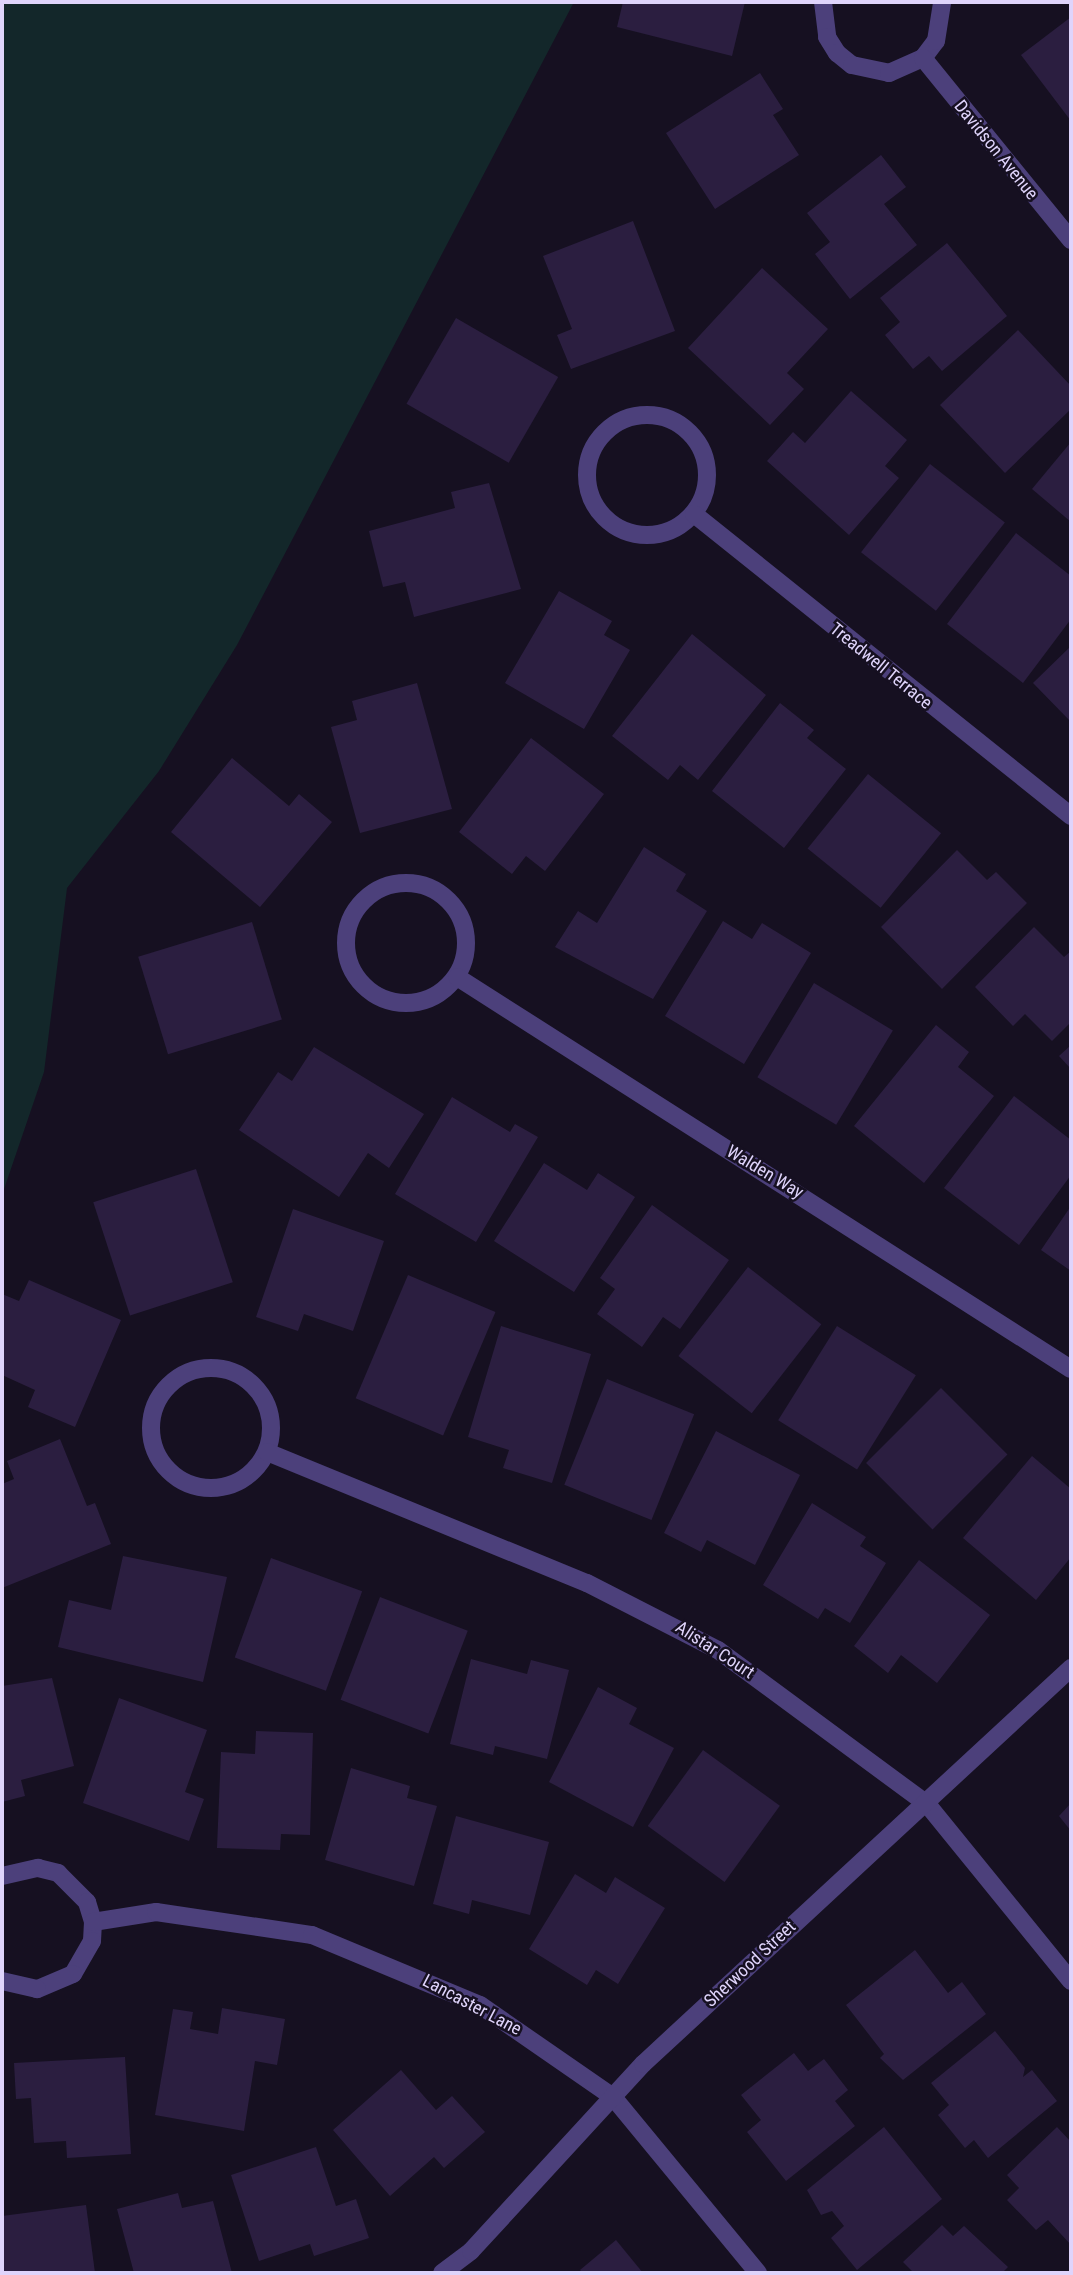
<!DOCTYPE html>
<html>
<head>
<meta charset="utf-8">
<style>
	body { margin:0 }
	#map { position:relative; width:1073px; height:2275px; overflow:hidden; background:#161021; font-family:"Roboto Condensed",sans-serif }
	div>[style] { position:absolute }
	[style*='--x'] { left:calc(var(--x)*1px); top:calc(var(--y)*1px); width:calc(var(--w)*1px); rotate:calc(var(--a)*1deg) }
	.green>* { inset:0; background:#13272a }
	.building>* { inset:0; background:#2b1e40; transform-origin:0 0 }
	.minor>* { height:18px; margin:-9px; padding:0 9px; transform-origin:9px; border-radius:9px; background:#4c407b }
	.minor>.ring { margin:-9px; padding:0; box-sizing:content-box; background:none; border:18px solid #4c407b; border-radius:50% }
	span { translate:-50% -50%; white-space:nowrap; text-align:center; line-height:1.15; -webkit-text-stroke:5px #161021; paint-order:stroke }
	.street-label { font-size:18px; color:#dfd4fb }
	.frame { position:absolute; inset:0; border:4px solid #dfd4fb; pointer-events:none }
</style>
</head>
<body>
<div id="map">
	<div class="green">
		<i style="clip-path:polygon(2px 2px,574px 2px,237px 645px,159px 771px,67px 888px,44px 1072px,2px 1195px)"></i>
	</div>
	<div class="building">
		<i style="clip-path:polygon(623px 2px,745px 2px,732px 56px,617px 27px)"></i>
		<i style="clip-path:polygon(1071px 17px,1071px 121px,1021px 55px)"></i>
		<i style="clip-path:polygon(760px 73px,783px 109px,773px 115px,799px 155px,715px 209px,666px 133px)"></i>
		<i style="clip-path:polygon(881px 155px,906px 187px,884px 204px,917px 245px,850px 299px,815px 254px,830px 242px,807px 213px)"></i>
		<i style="clip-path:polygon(633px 221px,675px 331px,571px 369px,557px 335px,572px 329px,543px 256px)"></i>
		<i style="clip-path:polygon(947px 243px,1007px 316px,942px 371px,929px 356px,913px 369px,885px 335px,900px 322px,880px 298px)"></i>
		<i style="clip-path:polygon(762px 268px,828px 329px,787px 373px,804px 389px,770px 425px,688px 348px)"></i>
		<i style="left:456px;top:318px;width:118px;height:99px;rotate:30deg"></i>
		<i style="clip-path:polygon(1018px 330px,1071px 386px,1071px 409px,1005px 473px,940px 405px)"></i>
		<i style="clip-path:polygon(851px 391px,907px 440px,885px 466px,899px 478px,849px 535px,767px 461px,793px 432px,805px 443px)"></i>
		<i style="clip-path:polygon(1071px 442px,1071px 522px,1032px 489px)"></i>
		<i style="left:930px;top:464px;width:95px;height:112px;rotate:38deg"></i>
		<i style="clip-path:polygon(489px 483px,521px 589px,414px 617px,405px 582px,383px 587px,369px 531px,455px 508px,451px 492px)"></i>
		<i style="clip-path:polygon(1016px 533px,1071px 576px,1071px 619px,1023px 683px,947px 624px)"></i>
		<i style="clip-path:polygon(559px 591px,612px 621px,604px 635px,630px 650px,584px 729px,505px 683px)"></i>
		<i style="clip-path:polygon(692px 634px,766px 695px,698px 780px,680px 765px,668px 780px,612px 736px)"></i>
		<i style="clip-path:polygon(1071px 646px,1071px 722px,1033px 683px)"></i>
		<i style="clip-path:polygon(417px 683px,452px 809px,360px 833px,331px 727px,357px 720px,352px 701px)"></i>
		<i style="clip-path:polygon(780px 703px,814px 730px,807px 738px,846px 769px,784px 848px,712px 791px)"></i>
		<i style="clip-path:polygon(531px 738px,604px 794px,545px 871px,526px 856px,512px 874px,459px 832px)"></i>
		<i style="clip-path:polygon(232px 758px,289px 806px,299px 794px,332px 822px,260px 907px,171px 832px)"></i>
		<i style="left:868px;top:774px;width:94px;height:96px;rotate:39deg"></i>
		<i style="clip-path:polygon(644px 847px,686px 874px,676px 891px,707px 911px,653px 999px,555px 947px,578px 911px,597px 923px)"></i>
		<i style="clip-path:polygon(957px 850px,987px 880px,996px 872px,1027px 903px,942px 989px,881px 927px)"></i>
		<i style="clip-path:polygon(723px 921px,752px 939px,762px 923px,811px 953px,744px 1064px,665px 1016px)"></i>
		<i style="left:252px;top:922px;width:102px;height:119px;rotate:73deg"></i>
		<i style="clip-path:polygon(1034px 927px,1064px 957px,1071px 951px,1071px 1022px,1052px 1041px,1025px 1014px,1013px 1026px,975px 987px)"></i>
		<i style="left:814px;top:983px;width:92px;height:110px;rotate:31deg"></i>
		<i style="clip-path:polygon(936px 1025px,969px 1052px,958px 1067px,994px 1096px,924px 1183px,854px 1126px)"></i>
		<i style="clip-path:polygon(1071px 1045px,1071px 1069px,1059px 1056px)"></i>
		<i style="clip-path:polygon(314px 1047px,424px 1114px,389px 1168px,368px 1153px,339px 1197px,239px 1130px,278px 1072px,292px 1081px)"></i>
		<i style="clip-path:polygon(1014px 1096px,1071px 1140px,1071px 1175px,1019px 1245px,944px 1188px)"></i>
		<i style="clip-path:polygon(452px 1097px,510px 1132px,515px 1124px,538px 1137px,476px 1242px,395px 1194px)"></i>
		<i style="clip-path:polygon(544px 1163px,587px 1190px,598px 1173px,635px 1197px,574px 1292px,494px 1241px)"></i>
		<i style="left:196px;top:1169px;width:119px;height:108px;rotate:72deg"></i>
		<i style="clip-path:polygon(652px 1205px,729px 1260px,680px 1329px,663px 1317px,642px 1347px,597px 1314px,615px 1289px,600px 1278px)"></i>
		<i style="clip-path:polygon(1071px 1206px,1071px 1271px,1041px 1250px)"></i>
		<i style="clip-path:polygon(293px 1209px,384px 1241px,353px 1331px,304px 1314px,298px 1331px,256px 1317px)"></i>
		<i style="left:748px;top:1267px;width:93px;height:113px;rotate:38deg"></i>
		<i style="left:408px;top:1275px;width:95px;height:134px;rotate:23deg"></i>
		<i style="clip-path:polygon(29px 1280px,121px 1320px,75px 1427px,28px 1407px,35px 1390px,2px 1375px,2px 1294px,19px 1301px)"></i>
		<i style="clip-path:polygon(501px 1326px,591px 1354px,552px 1483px,503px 1468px,509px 1450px,468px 1437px)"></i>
		<i style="left:837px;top:1326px;width:93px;height:111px;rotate:32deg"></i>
		<i style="left:607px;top:1379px;width:94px;height:114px;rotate:22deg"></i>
		<i style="left:941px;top:1388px;width:94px;height:106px;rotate:45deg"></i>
		<i style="clip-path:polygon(716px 1431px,800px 1475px,755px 1565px,707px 1540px,701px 1552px,664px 1533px)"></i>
		<i style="clip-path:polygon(60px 1439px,87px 1506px,95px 1503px,111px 1544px,2px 1588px,2px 1484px,14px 1479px,7px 1461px)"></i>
		<i style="clip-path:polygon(1032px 1456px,1071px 1489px,1071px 1557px,1036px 1600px,963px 1538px)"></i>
		<i style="clip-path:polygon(812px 1503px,866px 1537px,860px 1546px,886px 1563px,850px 1623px,825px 1608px,818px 1619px,763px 1585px)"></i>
		<i style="clip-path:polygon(123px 1556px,227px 1577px,203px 1682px,58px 1647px,69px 1600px,111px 1610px)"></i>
		<i style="left:271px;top:1558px;width:97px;height:106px;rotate:20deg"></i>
		<i style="clip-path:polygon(919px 1560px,990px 1615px,937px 1683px,901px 1655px,888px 1673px,854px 1646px)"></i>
		<i style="left:380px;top:1597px;width:94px;height:110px;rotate:21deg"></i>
		<i style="clip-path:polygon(471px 1659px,527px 1674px,531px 1660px,569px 1670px,547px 1759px,495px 1746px,493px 1755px,450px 1744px)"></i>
		<i style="clip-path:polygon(52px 1678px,74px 1766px,21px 1780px,25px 1796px,2px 1802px,2px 1686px)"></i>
		<i style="clip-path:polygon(598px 1687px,637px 1708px,629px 1724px,674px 1748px,633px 1827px,549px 1782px)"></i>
		<i style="clip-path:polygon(119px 1698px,207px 1730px,185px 1792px,204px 1799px,189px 1841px,83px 1803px)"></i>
		<i style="clip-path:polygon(256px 1731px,313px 1733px,310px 1835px,281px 1834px,280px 1850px,217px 1848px,221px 1752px,255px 1754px)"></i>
		<i style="left:703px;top:1750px;width:95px;height:94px;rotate:36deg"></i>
		<i style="clip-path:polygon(351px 1768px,410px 1786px,407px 1798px,437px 1806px,414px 1886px,325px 1860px)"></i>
		<i style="clip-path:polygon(1071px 1803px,1071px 1831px,1059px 1816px)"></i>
		<i style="clip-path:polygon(456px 1816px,549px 1842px,530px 1915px,472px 1900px,469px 1914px,433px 1904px)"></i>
		<i style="clip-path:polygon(575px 1874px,606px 1893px,615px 1877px,665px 1908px,618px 1984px,596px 1970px,587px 1985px,529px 1949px)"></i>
		<i style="clip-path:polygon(915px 1950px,948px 1993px,962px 1982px,986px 2014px,903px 2080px,880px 2058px,884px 2054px,846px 2005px)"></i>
		<i style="clip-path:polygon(222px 2008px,285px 2019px,277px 2065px,255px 2061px,244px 2131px,155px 2115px,173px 2009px,193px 2012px,190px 2029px,218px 2034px)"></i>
		<i style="clip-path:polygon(995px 2031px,1025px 2068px,1023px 2077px,1032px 2070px,1057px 2101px,988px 2158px,974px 2140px,965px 2148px,938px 2115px,949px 2105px,931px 2083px)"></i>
		<i style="clip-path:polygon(794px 2053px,808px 2071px,824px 2059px,848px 2090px,835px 2101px,855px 2126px,786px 2181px,747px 2132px,761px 2120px,741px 2095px)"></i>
		<i style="clip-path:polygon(125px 2057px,131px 2154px,67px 2158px,66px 2141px,34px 2143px,31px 2098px,16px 2099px,14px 2063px)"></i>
		<i style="clip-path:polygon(401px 2070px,436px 2110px,452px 2096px,485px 2132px,444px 2168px,434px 2157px,390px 2196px,333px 2130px)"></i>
		<i style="clip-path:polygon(884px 2127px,942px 2199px,857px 2270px,831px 2238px,844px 2226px,832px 2211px,821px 2215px,807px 2190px)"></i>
		<i style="clip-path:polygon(1057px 2127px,1071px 2142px,1071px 2245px,1048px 2220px,1036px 2230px,1007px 2200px,1019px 2188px,1007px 2175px)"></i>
		<i style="clip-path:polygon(316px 2147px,336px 2206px,356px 2199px,369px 2238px,314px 2256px,310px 2244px,259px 2261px,231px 2175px)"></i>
		<i style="clip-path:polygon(178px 2193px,182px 2208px,213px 2201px,232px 2273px,134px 2273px,117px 2209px)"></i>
		<i style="clip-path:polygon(86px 2205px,95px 2273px,2px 2273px,2px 2216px)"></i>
		<i style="clip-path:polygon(942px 2225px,953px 2236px,964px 2226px,1008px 2267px,1002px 2273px,914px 2273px,903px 2262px)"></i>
		<i style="clip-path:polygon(616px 2240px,643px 2273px,583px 2273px,580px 2270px)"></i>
	</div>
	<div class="minor">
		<i style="--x:823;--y:2;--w:35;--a:83"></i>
		<i style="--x:827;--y:37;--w:19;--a:58"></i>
		<i style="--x:837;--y:53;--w:19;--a:39"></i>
		<i style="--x:852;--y:65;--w:38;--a:12"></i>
		<i style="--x:889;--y:73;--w:37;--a:-24"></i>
		<i style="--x:923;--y:58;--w:21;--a:-53"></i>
		<i style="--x:936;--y:41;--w:39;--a:-81"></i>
		<i style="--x:923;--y:58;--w:235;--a:50.9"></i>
		<i class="ring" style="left:587px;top:415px;width:102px;height:102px"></i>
		<i style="--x:694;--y:514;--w:483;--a:38.7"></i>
		<i class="ring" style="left:346px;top:883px;width:102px;height:102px"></i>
		<i style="--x:457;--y:977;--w:728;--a:32.56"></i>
		<i class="ring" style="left:151px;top:1368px;width:102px;height:102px"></i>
		<i style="--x:267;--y:1452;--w:346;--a:22.3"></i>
		<i style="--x:587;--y:1583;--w:147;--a:27.1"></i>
		<i style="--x:718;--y:1650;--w:260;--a:36.4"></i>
		<i style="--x:927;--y:1804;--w:228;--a:50.9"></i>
		<i style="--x:2;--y:1876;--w:37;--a:-13"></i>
		<i style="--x:38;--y:1868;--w:21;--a:14"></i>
		<i style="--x:58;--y:1873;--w:41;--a:45"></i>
		<i style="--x:87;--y:1902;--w:21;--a:73"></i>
		<i style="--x:93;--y:1922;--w:19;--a:93"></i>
		<i style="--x:92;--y:1941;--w:38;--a:120"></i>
		<i style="--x:73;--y:1974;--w:39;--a:157"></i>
		<i style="--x:37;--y:1989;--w:36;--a:-167"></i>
		<i style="--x:93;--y:1922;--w:64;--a:-9"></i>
		<i style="--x:156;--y:1912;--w:158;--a:8.4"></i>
		<i style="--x:312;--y:1935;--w:182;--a:22.6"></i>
		<i style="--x:480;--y:2005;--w:162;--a:34.7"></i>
		<i style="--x:613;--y:2097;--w:228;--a:50.5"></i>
		<i style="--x:442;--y:2273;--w:36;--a:-37"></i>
		<i style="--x:471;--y:2251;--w:254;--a:-47.4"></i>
		<i style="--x:643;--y:2064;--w:583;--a:-42.78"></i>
	</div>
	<div class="street-label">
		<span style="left:996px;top:150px;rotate:51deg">Davidson Avenue</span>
		<span style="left:881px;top:666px;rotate:39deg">Treadwell Terrace</span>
		<span style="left:765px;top:1172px;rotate:31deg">Walden Way</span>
		<span style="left:715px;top:1650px;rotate:33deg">Alistar Court</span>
		<span style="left:750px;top:1964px;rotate:-43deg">Sherwood Street</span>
		<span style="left:472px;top:2005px;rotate:28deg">Lancaster Lane</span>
	</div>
	<div class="frame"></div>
</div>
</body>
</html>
